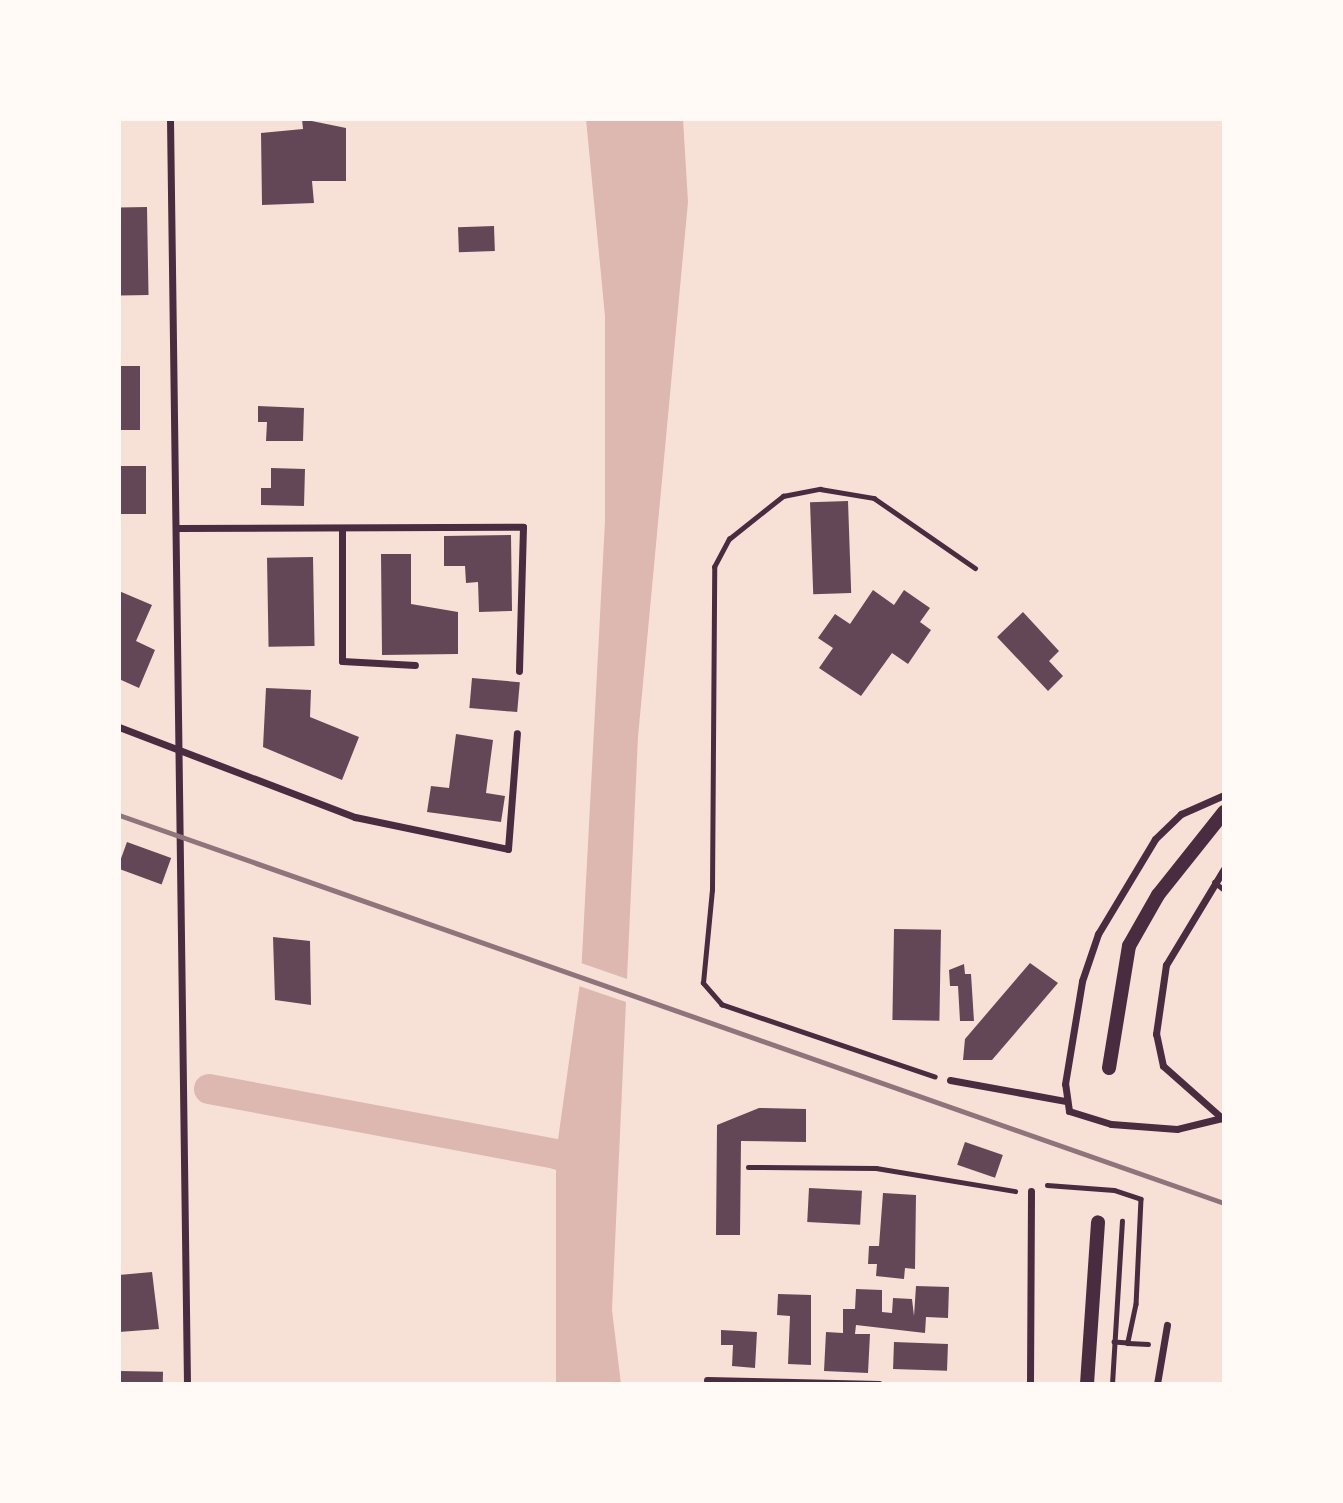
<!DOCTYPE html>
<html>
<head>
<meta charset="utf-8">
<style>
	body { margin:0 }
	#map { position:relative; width:1343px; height:1503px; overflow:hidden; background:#f7e1d7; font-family:Cabin,sans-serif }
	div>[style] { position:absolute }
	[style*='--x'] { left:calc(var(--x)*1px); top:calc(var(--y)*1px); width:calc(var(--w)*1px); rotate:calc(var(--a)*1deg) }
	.water>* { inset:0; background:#dcb8b0 }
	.pier>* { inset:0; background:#f7e1d7 }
	.canal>* { height:30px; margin:-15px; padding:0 15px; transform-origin:15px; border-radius:15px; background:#dcb8b0 }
	.building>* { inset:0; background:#644757; transform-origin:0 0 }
	.path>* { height:4.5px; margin:-2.25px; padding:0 2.25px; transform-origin:2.25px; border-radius:2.25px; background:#4a2c40 }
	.service>* { height:5px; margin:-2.5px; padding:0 2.5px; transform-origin:2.5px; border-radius:2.5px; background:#4a2c40 }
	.minor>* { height:7px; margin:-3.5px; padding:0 3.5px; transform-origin:3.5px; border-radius:3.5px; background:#4a2c40 }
	.secondary>* { height:14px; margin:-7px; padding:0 7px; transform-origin:7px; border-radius:7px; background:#4a2c40 }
	.rail>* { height:5px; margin:-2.5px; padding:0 2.5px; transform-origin:2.5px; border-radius:2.5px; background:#8f747c }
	span { translate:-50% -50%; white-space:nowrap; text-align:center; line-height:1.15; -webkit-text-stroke:7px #fffaf5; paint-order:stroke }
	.frame { position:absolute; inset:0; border:121px solid #fffaf5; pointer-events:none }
</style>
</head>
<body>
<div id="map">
	<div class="water">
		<i style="clip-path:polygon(586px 119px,683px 119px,688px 202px,638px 737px,612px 1310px,621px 1384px,556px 1384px,556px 1154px,581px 976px,605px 521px,605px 316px)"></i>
	</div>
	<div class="pier">
		<i style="clip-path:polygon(578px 962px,630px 980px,629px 1003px,576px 985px)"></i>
	</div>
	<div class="canal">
		<i style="--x:209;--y:1089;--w:353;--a:10.6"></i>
		<i style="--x:556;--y:1154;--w:40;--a:21"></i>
	</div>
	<div class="building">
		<i style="clip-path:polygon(302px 119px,346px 128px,346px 181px,312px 181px,314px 203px,262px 205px,261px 133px,303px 129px)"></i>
		<i style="left:147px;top:207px;width:88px;height:28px;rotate:89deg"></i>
		<i style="left:494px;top:226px;width:25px;height:36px;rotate:88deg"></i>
		<i style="left:119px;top:366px;width:21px;height:64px"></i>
		<i style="clip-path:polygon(258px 406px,304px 408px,303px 441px,266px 441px,267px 422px,258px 422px)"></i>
		<i style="left:119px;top:466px;width:27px;height:48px"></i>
		<i style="clip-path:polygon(271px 468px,305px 469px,304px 506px,261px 505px,261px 488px,271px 488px)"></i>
		<i style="left:848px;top:501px;width:92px;height:38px;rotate:88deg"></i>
		<i style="clip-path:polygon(511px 535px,512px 611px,479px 612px,478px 582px,466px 583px,465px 566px,444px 566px,444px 536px)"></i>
		<i style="clip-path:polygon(381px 554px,411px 554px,411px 604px,458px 612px,458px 654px,382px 655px)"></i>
		<i style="left:313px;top:557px;width:89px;height:46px;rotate:89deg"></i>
		<i style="clip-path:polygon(873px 590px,894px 605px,904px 590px,930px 608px,920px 622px,931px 630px,908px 664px,892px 653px,861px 696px,819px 668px,833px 648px,818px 638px,835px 614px,850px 624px)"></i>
		<i style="clip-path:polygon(119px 591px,152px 605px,136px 641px,155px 650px,139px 688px,119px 679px)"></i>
		<i style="clip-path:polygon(1023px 612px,1059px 651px,1049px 661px,1063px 676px,1048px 691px,997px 637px)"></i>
		<i style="left:472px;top:678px;width:48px;height:30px;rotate:5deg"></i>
		<i style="clip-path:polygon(266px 688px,311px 690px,310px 717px,359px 737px,342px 780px,263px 747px)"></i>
		<i style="clip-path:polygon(456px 734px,493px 740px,486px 793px,505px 796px,501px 822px,427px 812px,431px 786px,449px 788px)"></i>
		<i style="left:127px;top:842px;width:47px;height:28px;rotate:20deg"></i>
		<i style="left:894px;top:929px;width:47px;height:91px;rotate:1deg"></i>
		<i style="clip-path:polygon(273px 937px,310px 941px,311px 1005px,275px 1000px)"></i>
		<i style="clip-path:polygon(1030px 963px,1058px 983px,992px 1060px,963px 1060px,965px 1039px)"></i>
		<i style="clip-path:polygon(964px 964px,965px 974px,971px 974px,974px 1021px,960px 1021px,958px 986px,950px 986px,949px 970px)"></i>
		<i style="clip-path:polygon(759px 1108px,806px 1109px,806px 1142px,741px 1141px,740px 1235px,716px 1235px,717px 1125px)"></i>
		<i style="left:965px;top:1142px;width:40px;height:24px;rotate:19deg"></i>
		<i style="left:809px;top:1188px;width:53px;height:34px;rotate:3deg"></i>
		<i style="clip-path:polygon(883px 1193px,916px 1195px,915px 1269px,905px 1268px,904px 1279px,876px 1276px,877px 1264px,868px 1264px,869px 1246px,879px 1246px)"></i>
		<i style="clip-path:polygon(152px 1272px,159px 1329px,119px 1332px,119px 1275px)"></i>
		<i style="clip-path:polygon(916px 1286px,949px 1287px,948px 1318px,926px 1317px,925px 1333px,856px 1325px,855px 1334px,870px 1334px,868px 1373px,824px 1371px,826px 1332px,843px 1333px,843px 1309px,855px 1309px,856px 1289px,882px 1290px,882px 1312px,892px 1313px,893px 1298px,912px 1299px,914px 1316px)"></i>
		<i style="clip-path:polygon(778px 1294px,811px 1295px,811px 1365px,788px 1364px,790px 1316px,777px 1315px)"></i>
		<i style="clip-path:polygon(721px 1330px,757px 1332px,755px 1368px,732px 1366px,733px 1345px,721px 1345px)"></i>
		<i style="left:894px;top:1342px;width:54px;height:27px;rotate:2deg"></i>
		<i style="left:119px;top:1371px;width:44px;height:13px;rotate:1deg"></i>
	</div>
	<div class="path">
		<i style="--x:935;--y:1077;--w:225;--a:-161.3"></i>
		<i style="--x:722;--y:1005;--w:29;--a:-131"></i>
		<i style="--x:703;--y:983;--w:93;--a:-84.5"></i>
		<i style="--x:712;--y:890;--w:323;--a:-89.6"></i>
		<i style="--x:714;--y:567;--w:32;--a:-62"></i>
		<i style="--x:729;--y:539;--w:69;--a:-38.5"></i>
		<i style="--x:783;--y:496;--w:38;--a:-11"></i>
		<i style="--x:820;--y:489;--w:55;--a:9.5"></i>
		<i style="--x:874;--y:498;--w:123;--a:34.7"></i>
		<i style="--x:748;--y:1167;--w:128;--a:0.4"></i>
		<i style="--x:876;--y:1168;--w:141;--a:9.4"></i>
		<i style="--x:1047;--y:1185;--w:67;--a:4.3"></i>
		<i style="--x:1114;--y:1190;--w:28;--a:18"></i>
		<i style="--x:1141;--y:1199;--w:105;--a:92.7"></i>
		<i style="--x:1136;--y:1304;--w:40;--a:102"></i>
		<i style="--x:1128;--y:1343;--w:14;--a:-176"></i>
		<i style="--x:1128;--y:1343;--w:20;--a:3"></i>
		<i style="--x:1112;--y:1384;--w:163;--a:-86.5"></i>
	</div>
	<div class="service">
		<i style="--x:1214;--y:882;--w:13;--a:39"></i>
	</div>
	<div class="minor">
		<i style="--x:170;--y:119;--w:1265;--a:89.23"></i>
		<i style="--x:177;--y:528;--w:346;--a:-0.2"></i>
		<i style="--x:523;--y:527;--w:144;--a:91.6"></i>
		<i style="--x:342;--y:528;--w:133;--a:90"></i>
		<i style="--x:342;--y:661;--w:73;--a:3.1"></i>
		<i style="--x:119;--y:727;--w:253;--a:20.9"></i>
		<i style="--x:355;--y:817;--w:156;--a:11.8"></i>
		<i style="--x:508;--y:849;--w:116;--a:-85.6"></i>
		<i style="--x:950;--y:1080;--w:118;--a:10.3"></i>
		<i style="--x:1222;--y:1118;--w:46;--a:166.3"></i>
		<i style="--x:1177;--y:1129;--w:66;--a:-175.7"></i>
		<i style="--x:1111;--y:1124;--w:44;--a:-162.8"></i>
		<i style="--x:1069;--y:1111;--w:27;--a:-98"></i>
		<i style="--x:1065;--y:1084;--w:104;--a:-80.6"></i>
		<i style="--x:1082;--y:981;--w:50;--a:-71.2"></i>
		<i style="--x:1098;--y:934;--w:111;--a:-59"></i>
		<i style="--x:1155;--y:839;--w:36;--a:-44"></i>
		<i style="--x:1181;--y:814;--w:47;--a:-23.8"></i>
		<i style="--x:1223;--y:1119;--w:80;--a:-138.5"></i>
		<i style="--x:1163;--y:1066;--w:33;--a:-102"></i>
		<i style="--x:1156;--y:1034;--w:70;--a:-81.8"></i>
		<i style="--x:1166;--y:965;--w:112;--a:-58.9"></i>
		<i style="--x:707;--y:1380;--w:172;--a:1.3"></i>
		<i style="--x:1030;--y:1384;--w:193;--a:-89.7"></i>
		<i style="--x:1157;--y:1384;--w:60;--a:-80.4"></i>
	</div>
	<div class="secondary">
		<i style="--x:1109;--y:1068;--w:124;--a:-80.7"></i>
		<i style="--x:1129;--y:946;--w:59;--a:-60.4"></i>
		<i style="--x:1158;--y:895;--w:106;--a:-51.5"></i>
		<i style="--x:1087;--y:1384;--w:162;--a:-86.1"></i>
	</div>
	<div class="rail">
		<i style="--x:119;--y:815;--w:1171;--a:19.35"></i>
	</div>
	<div class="frame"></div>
</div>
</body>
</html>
